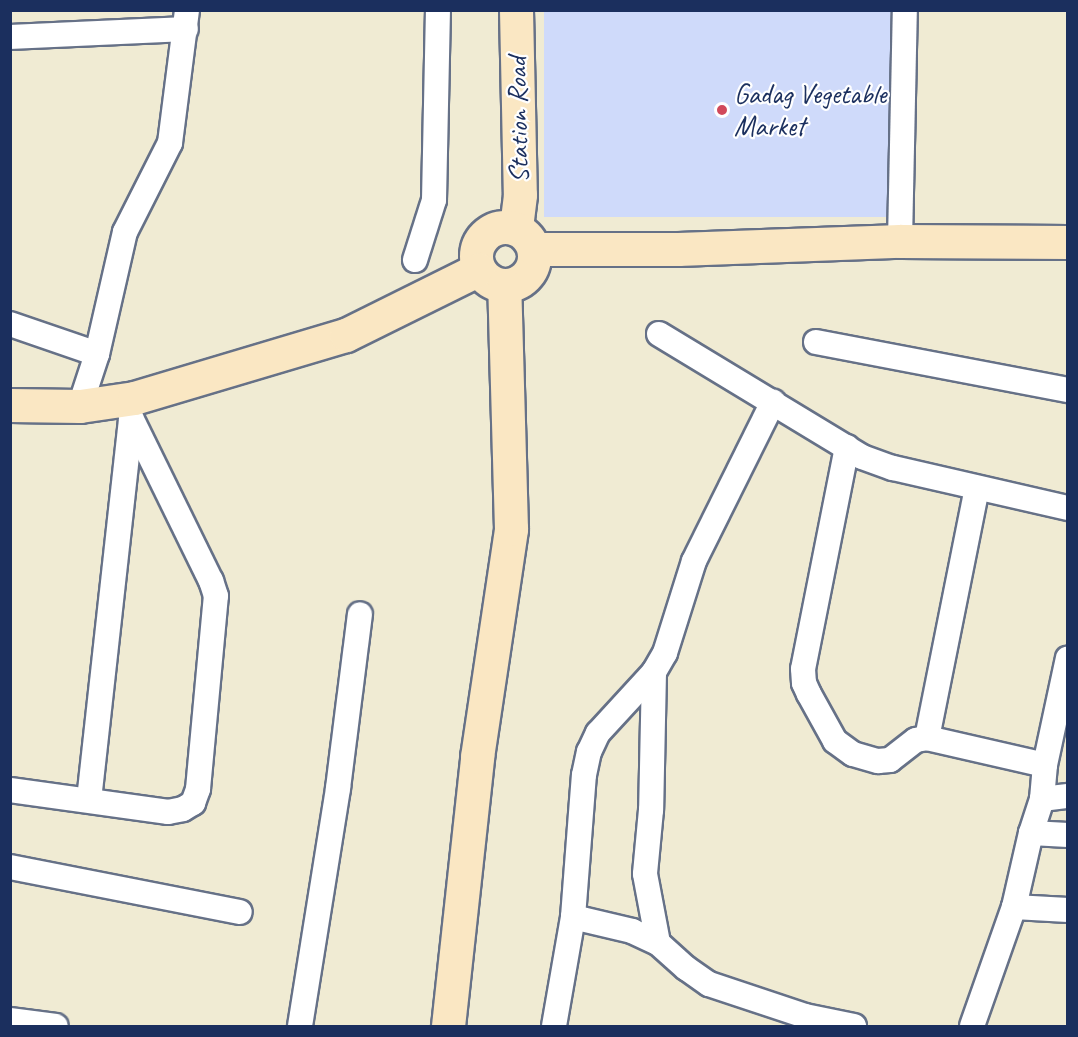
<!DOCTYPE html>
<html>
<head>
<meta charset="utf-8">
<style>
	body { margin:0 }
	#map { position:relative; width:1078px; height:1037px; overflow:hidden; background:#f0ebd3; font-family:Caveat,sans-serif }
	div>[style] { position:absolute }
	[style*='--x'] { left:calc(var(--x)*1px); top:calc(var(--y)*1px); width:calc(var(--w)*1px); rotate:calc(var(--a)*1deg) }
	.built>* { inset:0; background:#cfdafa; transform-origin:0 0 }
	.roads { filter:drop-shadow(2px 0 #667187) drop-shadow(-2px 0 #667187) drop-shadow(0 2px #667187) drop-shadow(0 -2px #667187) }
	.street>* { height:24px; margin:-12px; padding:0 12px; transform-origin:12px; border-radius:12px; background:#fff }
	.secondary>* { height:33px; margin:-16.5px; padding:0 16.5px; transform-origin:16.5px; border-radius:16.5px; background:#fae7c3 }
	.secondary>.ring { margin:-16.5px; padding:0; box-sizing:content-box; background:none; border:33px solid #fae7c3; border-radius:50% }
	.dots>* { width:16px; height:16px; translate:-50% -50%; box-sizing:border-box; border:3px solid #fff; border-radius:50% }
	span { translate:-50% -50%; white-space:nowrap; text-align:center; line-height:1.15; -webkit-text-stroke:4.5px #fff; paint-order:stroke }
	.poi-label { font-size:28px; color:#1b2f5e }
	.left { translate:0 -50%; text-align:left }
	.street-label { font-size:28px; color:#1b2f5e }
	.frame { position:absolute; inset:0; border:12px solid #1b2f5e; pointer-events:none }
</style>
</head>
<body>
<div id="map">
	<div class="built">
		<i style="left:544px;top:11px;width:354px;height:206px"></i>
	</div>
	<div class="roads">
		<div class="street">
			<i style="--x:10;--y:37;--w:176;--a:-2.6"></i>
			<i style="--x:900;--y:241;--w:231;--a:-88.8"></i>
			<i style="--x:415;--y:260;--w:63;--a:-72.4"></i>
			<i style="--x:434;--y:200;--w:190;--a:-88.8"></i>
			<i style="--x:10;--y:324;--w:92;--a:19"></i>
			<i style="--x:659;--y:334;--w:237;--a:31.2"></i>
			<i style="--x:862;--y:457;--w:33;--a:20"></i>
			<i style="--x:893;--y:468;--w:180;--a:12.9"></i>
			<i style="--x:816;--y:342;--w:257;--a:10.8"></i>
			<i style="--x:80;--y:406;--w:55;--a:-71.9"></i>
			<i style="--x:97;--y:354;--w:125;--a:-77.1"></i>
			<i style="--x:125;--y:232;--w:100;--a:-63.2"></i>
			<i style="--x:170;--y:143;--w:134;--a:-82.7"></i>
			<i style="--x:847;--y:447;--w:226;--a:101.2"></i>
			<i style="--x:803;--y:669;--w:14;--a:86"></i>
			<i style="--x:804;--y:683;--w:12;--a:66"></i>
			<i style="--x:809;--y:694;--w:54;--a:61"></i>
			<i style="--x:835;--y:741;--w:22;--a:36"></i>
			<i style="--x:853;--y:754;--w:26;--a:16"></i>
			<i style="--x:878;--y:761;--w:12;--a:-5"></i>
			<i style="--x:890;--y:760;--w:33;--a:-38"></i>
			<i style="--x:916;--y:740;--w:11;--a:-10"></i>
			<i style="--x:927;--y:738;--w:121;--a:12.9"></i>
			<i style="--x:654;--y:672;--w:138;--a:91.2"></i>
			<i style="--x:651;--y:810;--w:64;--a:95.4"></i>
			<i style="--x:645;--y:874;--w:70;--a:79.3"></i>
			<i style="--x:927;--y:738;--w:255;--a:-78.7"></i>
			<i style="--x:10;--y:790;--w:160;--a:7.9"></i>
			<i style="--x:168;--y:812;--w:15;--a:-11"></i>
			<i style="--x:183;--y:809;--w:12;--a:-31"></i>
			<i style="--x:193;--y:803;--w:15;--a:-70"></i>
			<i style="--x:198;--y:789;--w:194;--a:-84.7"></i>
			<i style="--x:216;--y:596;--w:16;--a:-108"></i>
			<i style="--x:211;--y:581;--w:182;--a:-116.1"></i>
			<i style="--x:1042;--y:799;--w:26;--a:-7"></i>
			<i style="--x:89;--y:800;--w:384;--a:-83.7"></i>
			<i style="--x:1031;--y:833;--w:37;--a:3"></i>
			<i style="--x:10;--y:867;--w:234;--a:11.1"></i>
			<i style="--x:1014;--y:907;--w:54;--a:3.2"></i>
			<i style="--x:573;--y:917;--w:61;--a:13.3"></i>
			<i style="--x:632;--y:931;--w:29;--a:25"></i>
			<i style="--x:658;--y:943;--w:38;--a:42"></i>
			<i style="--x:686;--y:968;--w:28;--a:35"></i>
			<i style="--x:709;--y:984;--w:101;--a:18.4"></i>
			<i style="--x:805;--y:1016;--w:50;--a:11.5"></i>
			<i style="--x:10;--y:1020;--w:46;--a:7.4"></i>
			<i style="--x:300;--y:1026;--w:241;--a:-80.9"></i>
			<i style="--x:338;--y:788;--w:175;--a:-82.8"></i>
			<i style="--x:554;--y:1026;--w:111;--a:-80.1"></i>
			<i style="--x:573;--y:917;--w:142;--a:-85.6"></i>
			<i style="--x:584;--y:775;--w:24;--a:-78"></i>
			<i style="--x:589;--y:752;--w:21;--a:-65"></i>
			<i style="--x:598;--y:733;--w:83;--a:-47.4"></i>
			<i style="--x:654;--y:672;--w:22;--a:-60"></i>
			<i style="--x:665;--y:653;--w:96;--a:-72.5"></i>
			<i style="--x:694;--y:561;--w:178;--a:-63.6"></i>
			<i style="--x:972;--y:1026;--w:126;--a:-70.6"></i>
			<i style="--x:1014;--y:907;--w:76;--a:-77.1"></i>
			<i style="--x:1031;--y:833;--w:36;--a:-72"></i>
			<i style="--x:1042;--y:799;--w:34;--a:-85"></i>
			<i style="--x:1045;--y:765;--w:109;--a:-77.9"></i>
		</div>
		<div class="secondary">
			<i style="--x:516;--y:10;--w:185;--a:88.8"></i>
			<i style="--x:520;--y:195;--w:34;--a:97"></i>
			<i class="ring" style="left:476px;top:227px;width:25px;height:25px"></i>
			<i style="--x:534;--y:249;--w:144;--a:0"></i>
			<i style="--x:678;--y:249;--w:222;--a:-2.1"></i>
			<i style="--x:900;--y:241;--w:168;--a:0.3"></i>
			<i style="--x:10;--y:405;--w:70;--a:0.8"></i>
			<i style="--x:80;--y:406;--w:55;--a:-8.4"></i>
			<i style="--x:134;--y:398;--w:221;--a:-16.6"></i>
			<i style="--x:346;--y:335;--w:148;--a:-26.4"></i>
			<i style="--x:448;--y:1026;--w:271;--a:-83.8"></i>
			<i style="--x:477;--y:757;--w:231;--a:-81.5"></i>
			<i style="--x:511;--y:529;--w:244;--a:-91.6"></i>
		</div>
	</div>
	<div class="dots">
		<i style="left:722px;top:110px;background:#d1495b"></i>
	</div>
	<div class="poi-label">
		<span class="left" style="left:734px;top:110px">Gadag Vegetable<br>Market</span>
	</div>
	<div class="street-label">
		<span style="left:518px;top:120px;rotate:-91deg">Station Road</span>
	</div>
	<div class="frame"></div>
</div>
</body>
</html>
